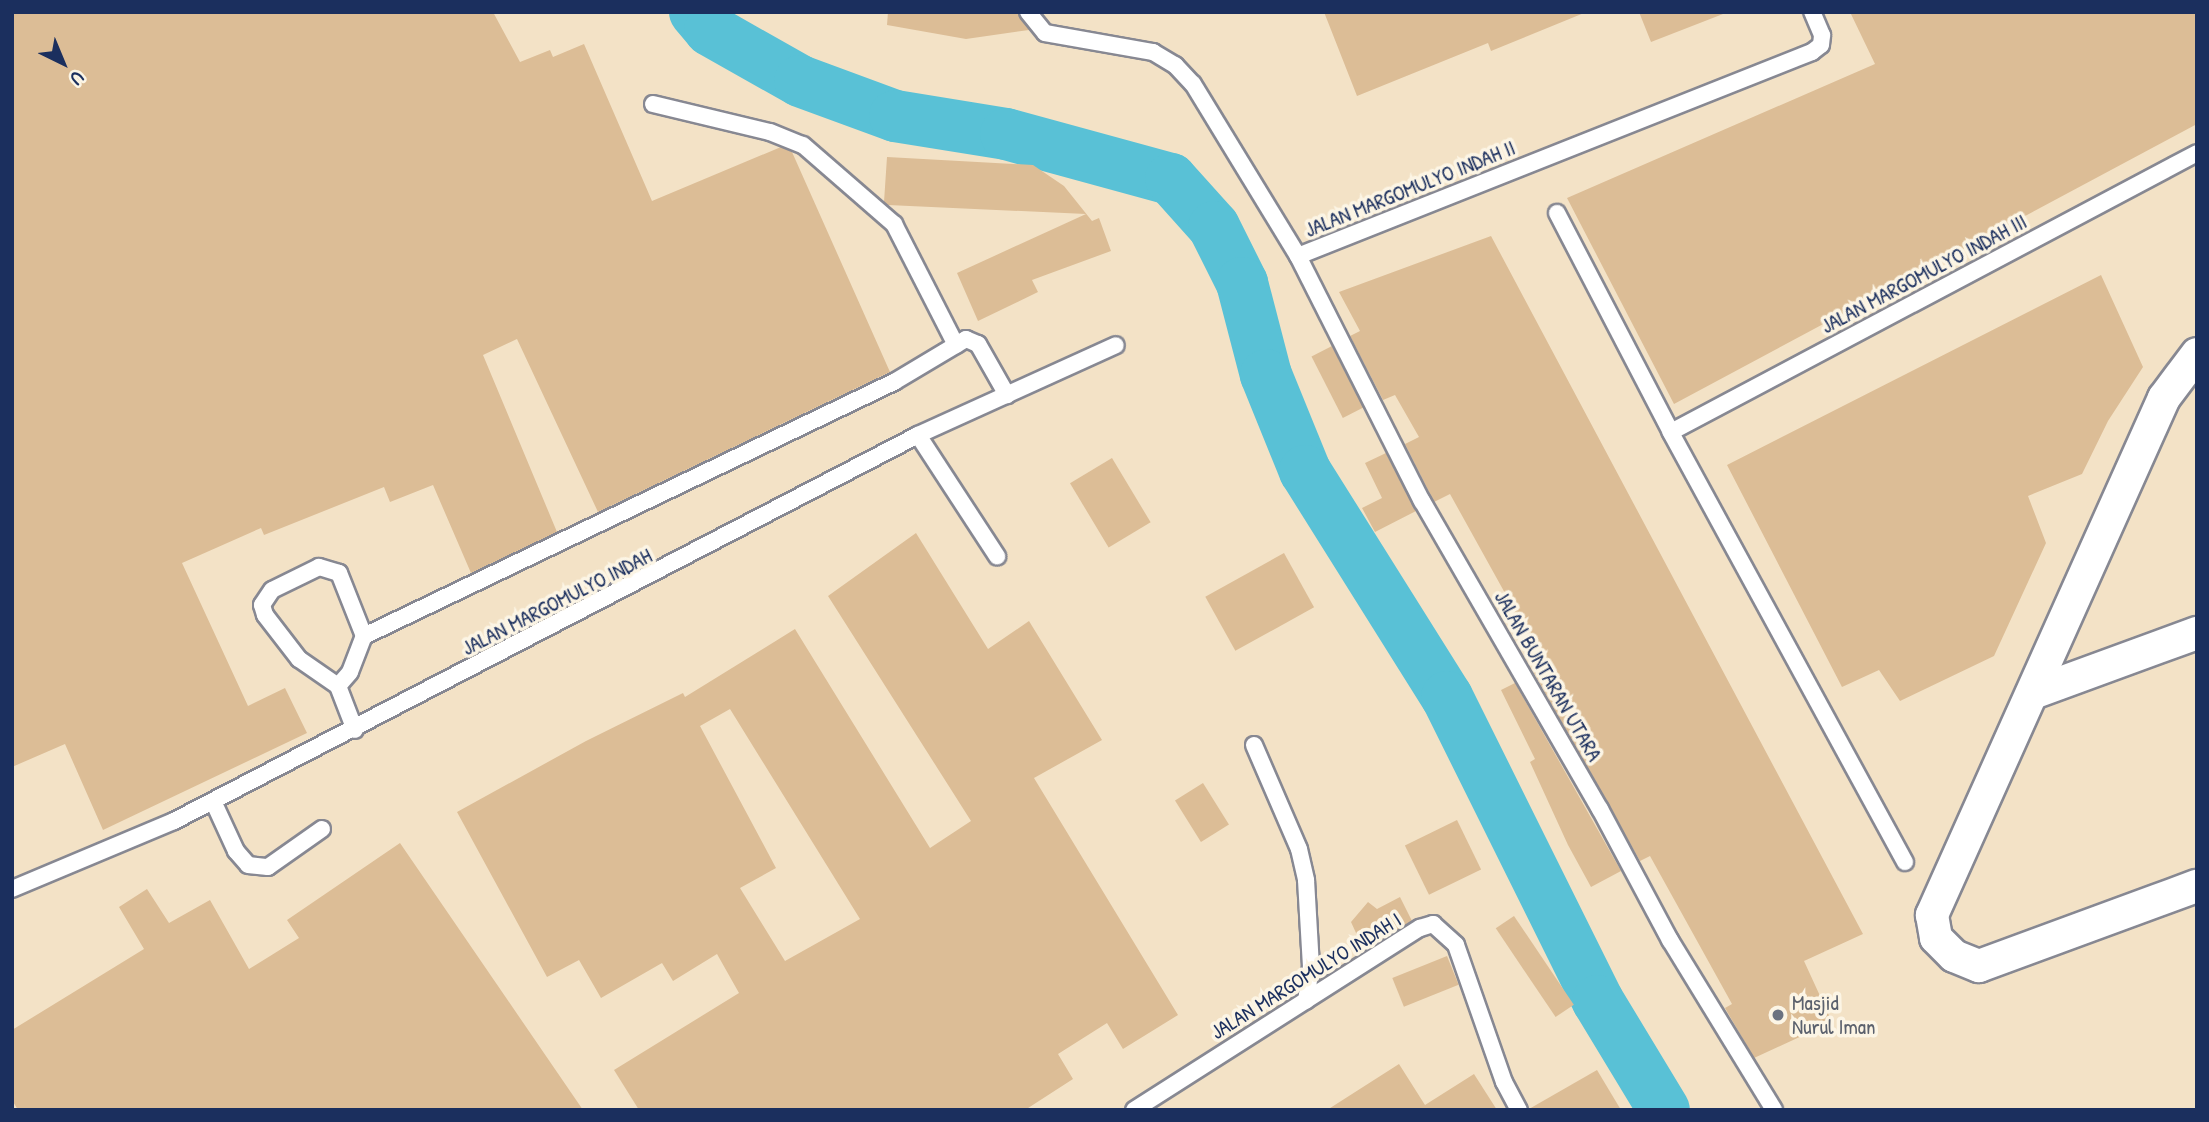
<!DOCTYPE html>
<html>
<head>
<meta charset="utf-8">
<style>
	body { margin:0 }
	#map { position:relative; width:2209px; height:1122px; overflow:hidden; background:#f3e2c6; font-family:"Patrick Hand",sans-serif }
	div>[style] { position:absolute }
	[style*='--x'] { left:calc(var(--x)*1px); top:calc(var(--y)*1px); width:calc(var(--w)*1px); rotate:calc(var(--a)*1deg) }
	.river>* { height:52px; margin:-26px; padding:0 26px; transform-origin:26px; border-radius:26px; background:#59c1d6 }
	.building>* { inset:0; background:#dcbd96; transform-origin:0 0 }
	.roads { filter:drop-shadow(2px 0 #878892) drop-shadow(-2px 0 #878892) drop-shadow(0 2px #878892) drop-shadow(0 -2px #878892) }
	.lane>* { height:16px; margin:-8px; padding:0 8px; transform-origin:8px; border-radius:8px; background:#fff }
	.street>* { height:32px; margin:-16px; padding:0 16px; transform-origin:16px; border-radius:16px; background:#fff }
	.dots>* { width:19px; height:19px; translate:-50% -50%; box-sizing:border-box; border:4px solid #fcf5e5; border-radius:50% }
	span { translate:-50% -50%; white-space:nowrap; text-align:center; line-height:1.15; -webkit-text-stroke:7px #fcf5e5; paint-order:stroke }
	.street-label { font-size:21px; color:#1b2f5e }
	.worship-label { font-size:21px; color:#5b616d }
	.left { translate:0 -50%; text-align:left }
	.frame { position:absolute; inset:0; border:14px solid #1b2f5e; pointer-events:none }
	.north { position:absolute; left:28px; top:28px; width:70px; height:70px; -webkit-text-stroke:5px #fcf5e5; paint-order:stroke; rotate:137deg; font-size:19px; font-weight:700; line-height:28px; text-align:center; color:#1b2f5e }
	.north::after { content:''; display:block; margin:auto; width:24px; height:32px; background:#1b2f5e; clip-path:polygon(50% 0,100% 100%,50% 72%,0 100%) }
</style>
</head>
<body>
<div id="map">
	<div class="river">
		<i style="--x:695;--y:12;--w:23;--a:50"></i>
		<i style="--x:710;--y:30;--w:103;--a:29.5"></i>
		<i style="--x:800;--y:81;--w:101;--a:20.2"></i>
		<i style="--x:895;--y:116;--w:112;--a:9.2"></i>
		<i style="--x:1006;--y:134;--w:171;--a:15.3"></i>
		<i style="--x:1171;--y:179;--w:64;--a:48.1"></i>
		<i style="--x:1214;--y:227;--w:63;--a:63.4"></i>
		<i style="--x:1242;--y:283;--w:95;--a:75.4"></i>
		<i style="--x:1266;--y:375;--w:104;--a:67.9"></i>
		<i style="--x:1305;--y:471;--w:267;--a:57.9"></i>
		<i style="--x:1447;--y:697;--w:339;--a:63.6"></i>
		<i style="--x:1598;--y:1001;--w:127;--a:58.8"></i>
	</div>
	<div class="building">
		<i style="clip-path:polygon(12px 12px,493px 12px,520px 62px,550px 50px,553px 57px,584px 44px,652px 201px,781px 147px,792px 152px,890px 372px,598px 512px,517px 339px,483px 355px,557px 532px,471px 573px,433px 485px,390px 502px,384px 487px,264px 535px,261px 528px,182px 563px,248px 706px,285px 688px,307px 733px,103px 830px,65px 744px,12px 767px)"></i>
		<i style="clip-path:polygon(888px 12px,1018px 12px,1029px 30px,966px 39px,887px 25px)"></i>
		<i style="clip-path:polygon(1324px 12px,1584px 12px,1584px 13px,1491px 51px,1488px 43px,1357px 96px)"></i>
		<i style="clip-path:polygon(1639px 12px,1723px 12px,1723px 14px,1651px 42px)"></i>
		<i style="clip-path:polygon(1850px 12px,2197px 12px,2197px 124px,1674px 404px,1567px 198px,1875px 64px)"></i>
		<i style="clip-path:polygon(887px 157px,1033px 165px,1064px 186px,1092px 221px,1099px 218px,1111px 251px,1032px 280px,1038px 292px,978px 321px,957px 273px,1086px 214px,888px 205px,884px 202px)"></i>
		<i style="clip-path:polygon(1491px 236px,1863px 934px,1804px 961px,1832px 1022px,1754px 1058px,1725px 1008px,1732px 1004px,1650px 856px,1640px 861px,1534px 673px,1546px 667px,1450px 494px,1434px 502px,1405px 444px,1419px 437px,1395px 395px,1383px 400px,1350px 336px,1360px 331px,1339px 292px)"></i>
		<i style="clip-path:polygon(2101px 275px,2143px 367px,2108px 421px,2082px 474px,2028px 496px,2046px 543px,1994px 656px,1900px 701px,1879px 670px,1842px 687px,1727px 465px)"></i>
		<i style="left:1332px;top:346px;width:69px;height:23px;rotate:63deg"></i>
		<i style="clip-path:polygon(1386px 453px,1416px 511px,1375px 532px,1362px 508px,1382px 498px,1365px 463px)"></i>
		<i style="left:1112px;top:458px;width:75px;height:49px;rotate:59deg"></i>
		<i style="clip-path:polygon(evenodd,916px 533px,988px 649px,1029px 621px,1102px 740px,1034px 778px,1178px 1015px,1123px 1049px,1107px 1023px,1058px 1054px,1073px 1079px,1025px 1110px,639px 1110px,614px 1070px,739px 993px,717px 954px,673px 981px,662px 963px,601px 998px,579px 960px,547px 977px,457px 812px,586px 741px,683px 693px,685px 697px,795px 629px,930px 848px,971px 821px,828px 596px,916px 533px,730px 709px,860px 919px,785px 961px,740px 888px,776px 868px,700px 726px,730px 709px)"></i>
		<i style="left:1284px;top:553px;width:62px;height:90px;rotate:61deg"></i>
		<i style="clip-path:polygon(1515px 683px,1621px 871px,1591px 887px,1568px 845px,1530px 762px,1535px 759px,1501px 690px)"></i>
		<i style="left:1203px;top:783px;width:49px;height:33px;rotate:58deg"></i>
		<i style="left:1457px;top:820px;width:55px;height:58px;rotate:64deg"></i>
		<i style="clip-path:polygon(400px 843px,583px 1110px,18px 1110px,12px 1100px,12px 1030px,144px 949px,119px 907px,147px 889px,169px 923px,210px 900px,249px 969px,299px 938px,287px 920px)"></i>
		<i style="clip-path:polygon(1400px 897px,1412px 921px,1375px 944px,1362px 946px,1351px 922px,1368px 902px,1377px 909px)"></i>
		<i style="left:1514px;top:916px;width:107px;height:22px;rotate:56deg"></i>
		<i style="left:1447px;top:956px;width:31px;height:59px;rotate:68deg"></i>
		<i style="clip-path:polygon(1399px 1064px,1425px 1105px,1474px 1074px,1497px 1110px,1327px 1110px)"></i>
		<i style="clip-path:polygon(1597px 1070px,1621px 1110px,1529px 1110px,1529px 1109px)"></i>
	</div>
	<div class="roads">
		<div class="lane">
			<i style="--x:1028;--y:12;--w:27;--a:51"></i>
			<i style="--x:1045;--y:33;--w:110;--a:10"></i>
			<i style="--x:1153;--y:52;--w:26;--a:31"></i>
			<i style="--x:1175;--y:65;--w:26;--a:47"></i>
			<i style="--x:1193;--y:84;--w:202;--a:58.6"></i>
			<i style="--x:1298;--y:256;--w:275;--a:63.2"></i>
			<i style="--x:1422;--y:501;--w:356;--a:60"></i>
			<i style="--x:1600;--y:809;--w:149;--a:61.9"></i>
			<i style="--x:1670;--y:940;--w:199;--a:58.5"></i>
			<i style="--x:653;--y:104;--w:120;--a:13.5"></i>
			<i style="--x:770;--y:132;--w:35;--a:22"></i>
			<i style="--x:803;--y:145;--w:121;--a:41"></i>
			<i style="--x:894;--y:224;--w:136;--a:62.9"></i>
			<i style="--x:1557;--y:213;--w:247;--a:62.5"></i>
			<i style="--x:1298;--y:256;--w:553;--a:-21.65"></i>
			<i style="--x:1812;--y:52;--w:11;--a:-38"></i>
			<i style="--x:1821;--y:45;--w:10;--a:-84"></i>
			<i style="--x:1822;--y:35;--w:25;--a:-113"></i>
			<i style="--x:918;--y:435;--w:145;--a:56.9"></i>
			<i style="--x:364;--y:636;--w:588;--a:-25.61"></i>
			<i style="--x:894;--y:382;--w:84;--a:-30.8"></i>
			<i style="--x:966;--y:339;--w:13;--a:23"></i>
			<i style="--x:978;--y:344;--w:59;--a:60.4"></i>
			<i style="--x:338;--y:686;--w:18;--a:-49"></i>
			<i style="--x:350;--y:672;--w:39;--a:-69"></i>
			<i style="--x:364;--y:636;--w:68;--a:-111.6"></i>
			<i style="--x:339;--y:573;--w:21;--a:-163"></i>
			<i style="--x:319;--y:567;--w:52;--a:153.9"></i>
			<i style="--x:272;--y:590;--w:18;--a:124"></i>
			<i style="--x:262;--y:605;--w:10;--a:73"></i>
			<i style="--x:265;--y:615;--w:56;--a:52.3"></i>
			<i style="--x:299;--y:659;--w:47;--a:34.7"></i>
			<i style="--x:338;--y:686;--w:47;--a:68.9"></i>
			<i style="--x:1254;--y:745;--w:113;--a:66.6"></i>
			<i style="--x:1299;--y:849;--w:32;--a:77"></i>
			<i style="--x:1306;--y:880;--w:86;--a:86.7"></i>
			<i style="--x:1311;--y:966;--w:35;--a:98"></i>
			<i style="--x:213;--y:801;--w:55;--a:65.3"></i>
			<i style="--x:236;--y:851;--w:18;--a:49"></i>
			<i style="--x:248;--y:865;--w:20;--a:6"></i>
			<i style="--x:268;--y:867;--w:66;--a:-35.1"></i>
			<i style="--x:1905;--y:862;--w:490;--a:-118.6"></i>
			<i style="--x:1671;--y:432;--w:595;--a:-27.94"></i>
			<i style="--x:12;--y:889;--w:176;--a:-22.8"></i>
			<i style="--x:174;--y:821;--w:838;--a:-27.42"></i>
			<i style="--x:918;--y:435;--w:217;--a:-24.4"></i>
			<i style="--x:1134;--y:1110;--w:339;--a:-32.5"></i>
			<i style="--x:1420;--y:928;--w:14;--a:-17"></i>
			<i style="--x:1433;--y:924;--w:31;--a:42"></i>
			<i style="--x:1456;--y:945;--w:145;--a:70.7"></i>
			<i style="--x:1504;--y:1082;--w:32;--a:62"></i>
		</div>
		<div class="street">
			<i style="--x:2197;--y:354;--w:55;--a:126.9"></i>
			<i style="--x:2164;--y:398;--w:567;--a:114.17"></i>
			<i style="--x:1932;--y:915;--w:23;--a:80"></i>
			<i style="--x:1936;--y:938;--w:25;--a:45"></i>
			<i style="--x:1954;--y:956;--w:27;--a:22"></i>
			<i style="--x:1979;--y:966;--w:232;--a:-20.2"></i>
			<i style="--x:2033;--y:693;--w:175;--a:-20.1"></i>
		</div>
	</div>
	<div class="dots">
		<i style="left:1778px;top:1015px;background:#6b7280"></i>
	</div>
	<div class="street-label">
		<span style="left:1410px;top:189px;rotate:-22deg">JALAN MARGOMULYO INDAH II</span>
		<span style="left:1924px;top:274px;rotate:-28deg">JALAN MARGOMULYO INDAH III</span>
		<span style="left:557px;top:602px;rotate:-27deg">JALAN MARGOMULYO INDAH</span>
		<span style="left:1548px;top:676px;rotate:60deg">JALAN BUNTARAN UTARA</span>
		<span style="left:1306px;top:976px;rotate:-32deg">JALAN MARGOMULYO INDAH I</span>
	</div>
	<div class="worship-label">
		<span class="left" style="left:1792px;top:1015px">Masjid<br>Nurul Iman</span>
	</div>
	<div class="frame"></div>
	<div class="north">U</div>
</div>
</body>
</html>
